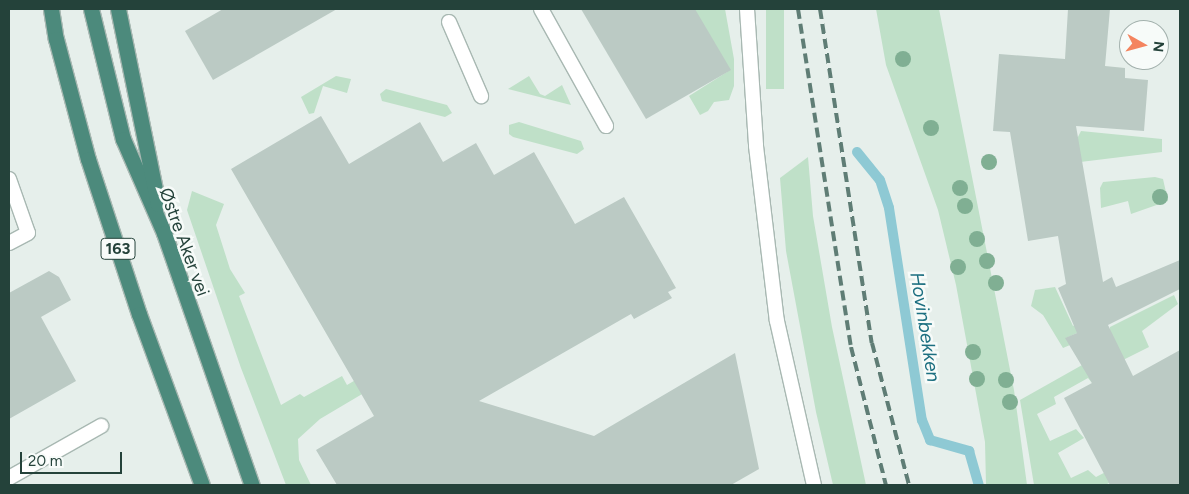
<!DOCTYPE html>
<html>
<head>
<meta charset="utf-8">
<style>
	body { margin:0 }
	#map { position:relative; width:1189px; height:494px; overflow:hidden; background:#e6efeb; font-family:Figtree,sans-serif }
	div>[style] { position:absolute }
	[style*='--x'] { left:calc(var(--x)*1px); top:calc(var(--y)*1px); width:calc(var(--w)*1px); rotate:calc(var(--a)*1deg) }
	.green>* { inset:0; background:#bfe0c8; transform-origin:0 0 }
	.stream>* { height:10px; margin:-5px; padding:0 5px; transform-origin:5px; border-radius:5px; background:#8ec9d4 }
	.building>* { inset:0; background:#bbcac4 }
	.roads { filter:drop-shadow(1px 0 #a8b8b2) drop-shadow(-1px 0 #a8b8b2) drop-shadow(0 1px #a8b8b2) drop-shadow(0 -1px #a8b8b2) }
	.service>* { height:14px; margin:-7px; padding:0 7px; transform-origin:7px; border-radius:7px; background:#fff }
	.trunk>* { height:15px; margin:-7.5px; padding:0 7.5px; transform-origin:7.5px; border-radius:7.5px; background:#4c8a7c }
	.rail>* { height:4px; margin-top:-2px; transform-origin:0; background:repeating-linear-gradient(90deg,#5f7d75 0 10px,transparent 0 15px) }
	.trees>* { width:16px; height:16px; margin:-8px; border-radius:50%; background:#80af93 }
	span { translate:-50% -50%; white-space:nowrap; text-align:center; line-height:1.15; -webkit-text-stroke:5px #f7fbf9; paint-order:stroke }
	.shield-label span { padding:1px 4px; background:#f7fbf9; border:1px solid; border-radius:4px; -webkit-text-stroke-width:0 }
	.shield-label { font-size:16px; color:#24423a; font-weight:700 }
	.street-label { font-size:18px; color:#24423a }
	.water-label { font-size:19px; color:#1c6f80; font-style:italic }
	.frame { position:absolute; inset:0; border:10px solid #24423a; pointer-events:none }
	.north { position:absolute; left:1119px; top:20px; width:50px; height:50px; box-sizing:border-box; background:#f7fbf9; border:1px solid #a3b1ad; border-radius:50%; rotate:97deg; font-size:14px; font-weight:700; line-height:20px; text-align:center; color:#24423a }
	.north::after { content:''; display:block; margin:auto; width:18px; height:22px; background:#f4845f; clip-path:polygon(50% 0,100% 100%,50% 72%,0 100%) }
	.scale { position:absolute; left:20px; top:452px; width:102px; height:22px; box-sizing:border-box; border:2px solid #24423a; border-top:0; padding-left:6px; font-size:15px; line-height:18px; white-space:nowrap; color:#24423a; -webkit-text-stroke:4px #f7fbf9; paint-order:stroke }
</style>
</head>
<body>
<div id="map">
	<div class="green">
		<i style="clip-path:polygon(690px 9px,725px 9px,734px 59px,734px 86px,729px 100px,714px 102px,708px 111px,700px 115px,689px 96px,727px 72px)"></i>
		<i style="left:766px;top:9px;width:18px;height:80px"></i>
		<i style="clip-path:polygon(876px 9px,939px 9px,1014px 390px,1027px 485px,986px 485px,985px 442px,956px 285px,938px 210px,886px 65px)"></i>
		<i style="clip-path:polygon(336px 76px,351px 79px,347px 93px,323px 86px,314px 113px,309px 114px,301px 97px)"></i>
		<i style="clip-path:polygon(529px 76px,540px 94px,545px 96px,562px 85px,571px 105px,508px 89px)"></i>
		<i style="clip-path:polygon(386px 89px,447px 105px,452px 113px,445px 117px,382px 101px,380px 94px)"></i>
		<i style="clip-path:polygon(519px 122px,581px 141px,584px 149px,577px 154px,513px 137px,509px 134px,509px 125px)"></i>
		<i style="clip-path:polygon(1081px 131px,1162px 139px,1162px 152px,1064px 164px)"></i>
		<i style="clip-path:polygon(808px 157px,813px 216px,832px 327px,866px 485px,833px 485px,816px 412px,786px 251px,780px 178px)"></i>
		<i style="clip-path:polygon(1155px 177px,1163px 179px,1168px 201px,1131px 214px,1128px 201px,1101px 208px,1100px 188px,1103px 182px)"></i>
		<i style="clip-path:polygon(192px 191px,224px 204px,216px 225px,230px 269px,245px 293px,239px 296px,281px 405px,300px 394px,304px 397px,342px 376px,347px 385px,439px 331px,465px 333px,320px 419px,298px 439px,299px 460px,311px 485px,286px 485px,241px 368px,187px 210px)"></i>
		<i style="clip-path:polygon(1055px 287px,1073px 326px,1077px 324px,1085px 343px,1077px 333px,1066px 338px,1070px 345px,1063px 348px,1043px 315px,1031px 306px,1035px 290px)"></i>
		<i style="clip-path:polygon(1174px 295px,1178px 304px,1142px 331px,1149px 347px,1121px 361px,1092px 383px,1088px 378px,1054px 397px,1056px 404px,1037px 414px,1050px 441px,1076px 429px,1084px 438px,1058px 453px,1071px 478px,1088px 470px,1096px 477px,1179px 434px,1180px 448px,1105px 485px,1034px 485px,1020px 400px,1091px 360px,1110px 333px,1110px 327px)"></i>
	</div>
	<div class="stream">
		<i style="--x:857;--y:152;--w:36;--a:51"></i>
		<i style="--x:880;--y:180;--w:29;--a:72"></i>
		<i style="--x:889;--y:208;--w:215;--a:81.2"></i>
		<i style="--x:922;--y:420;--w:22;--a:68"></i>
		<i style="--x:930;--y:440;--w:41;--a:15.8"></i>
		<i style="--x:969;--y:451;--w:35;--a:74"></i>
	</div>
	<div class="building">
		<i style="clip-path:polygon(223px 9px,337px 9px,213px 80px,185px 31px)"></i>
		<i style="clip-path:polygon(581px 9px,695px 9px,731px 70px,646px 119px)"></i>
		<i style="clip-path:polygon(1068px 9px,1110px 9px,1105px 66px,1125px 68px,1125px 78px,1148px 80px,1144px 131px,1076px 126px,1103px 282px,1112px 277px,1116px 287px,1180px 260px,1180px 289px,1108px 325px,1133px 376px,1180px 350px,1180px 485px,1110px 485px,1064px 398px,1092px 383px,1065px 338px,1077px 333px,1058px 288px,1066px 284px,1058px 236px,1028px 241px,1010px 132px,993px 131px,999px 54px,1065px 59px)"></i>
		<i style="clip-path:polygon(321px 116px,349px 164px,420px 122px,443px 162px,476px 143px,494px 175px,534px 152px,575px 224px,624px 197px,676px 288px,668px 292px,672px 298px,634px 319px,631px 314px,479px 401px,594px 436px,735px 353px,759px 469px,731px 485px,337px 485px,316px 450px,374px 416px,231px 169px)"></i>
		<i style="clip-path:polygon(49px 271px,59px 277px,71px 300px,41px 317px,76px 381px,9px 419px,9px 293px)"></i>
	</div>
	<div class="roads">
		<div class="service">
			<i style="--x:541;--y:9;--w:134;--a:60.9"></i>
			<i style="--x:747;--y:9;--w:137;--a:86.2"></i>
			<i style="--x:756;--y:146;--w:176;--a:83.2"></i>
			<i style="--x:777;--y:321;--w:168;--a:77.3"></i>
			<i style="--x:449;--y:22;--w:81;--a:66.6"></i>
			<i style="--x:9;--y:179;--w:57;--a:70.6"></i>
			<i style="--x:28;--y:233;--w:21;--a:152"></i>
			<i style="--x:9;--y:478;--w:106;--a:-29.5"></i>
		</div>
		<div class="trunk">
			<i style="--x:51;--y:9;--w:30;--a:81"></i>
			<i style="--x:56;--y:39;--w:124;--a:75.1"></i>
			<i style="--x:88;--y:159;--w:163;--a:71.8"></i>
			<i style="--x:139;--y:314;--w:182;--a:69.8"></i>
			<i style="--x:91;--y:9;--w:134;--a:76.2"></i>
			<i style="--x:123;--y:139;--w:103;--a:66.4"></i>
			<i style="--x:164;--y:233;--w:267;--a:70.8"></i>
			<i style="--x:118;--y:9;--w:199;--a:78.4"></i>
		</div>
	</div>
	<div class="rail">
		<i style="--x:798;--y:9;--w:342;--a:81.1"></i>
		<i style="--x:851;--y:347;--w:142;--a:75.8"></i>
		<i style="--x:820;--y:9;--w:338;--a:81.2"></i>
		<i style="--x:872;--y:343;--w:147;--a:75.4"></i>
	</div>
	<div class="trees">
		<i style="left:903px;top:59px"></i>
		<i style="left:931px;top:128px"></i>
		<i style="left:989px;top:162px"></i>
		<i style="left:960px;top:188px"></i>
		<i style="left:1160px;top:197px"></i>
		<i style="left:965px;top:206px"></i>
		<i style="left:977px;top:239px"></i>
		<i style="left:987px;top:261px"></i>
		<i style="left:958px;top:267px"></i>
		<i style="left:996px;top:283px"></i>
		<i style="left:973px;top:352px"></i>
		<i style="left:977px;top:379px"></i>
		<i style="left:1006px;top:380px"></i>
		<i style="left:1010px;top:402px"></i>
	</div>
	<div class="shield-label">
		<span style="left:118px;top:249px">163</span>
	</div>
	<div class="street-label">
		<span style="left:184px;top:242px;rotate:70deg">Østre Aker vei</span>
	</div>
	<div class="water-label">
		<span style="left:925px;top:327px;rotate:81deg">Hovinbekken</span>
	</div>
	<div class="frame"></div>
	<div class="north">N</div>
	<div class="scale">20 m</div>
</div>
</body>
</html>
